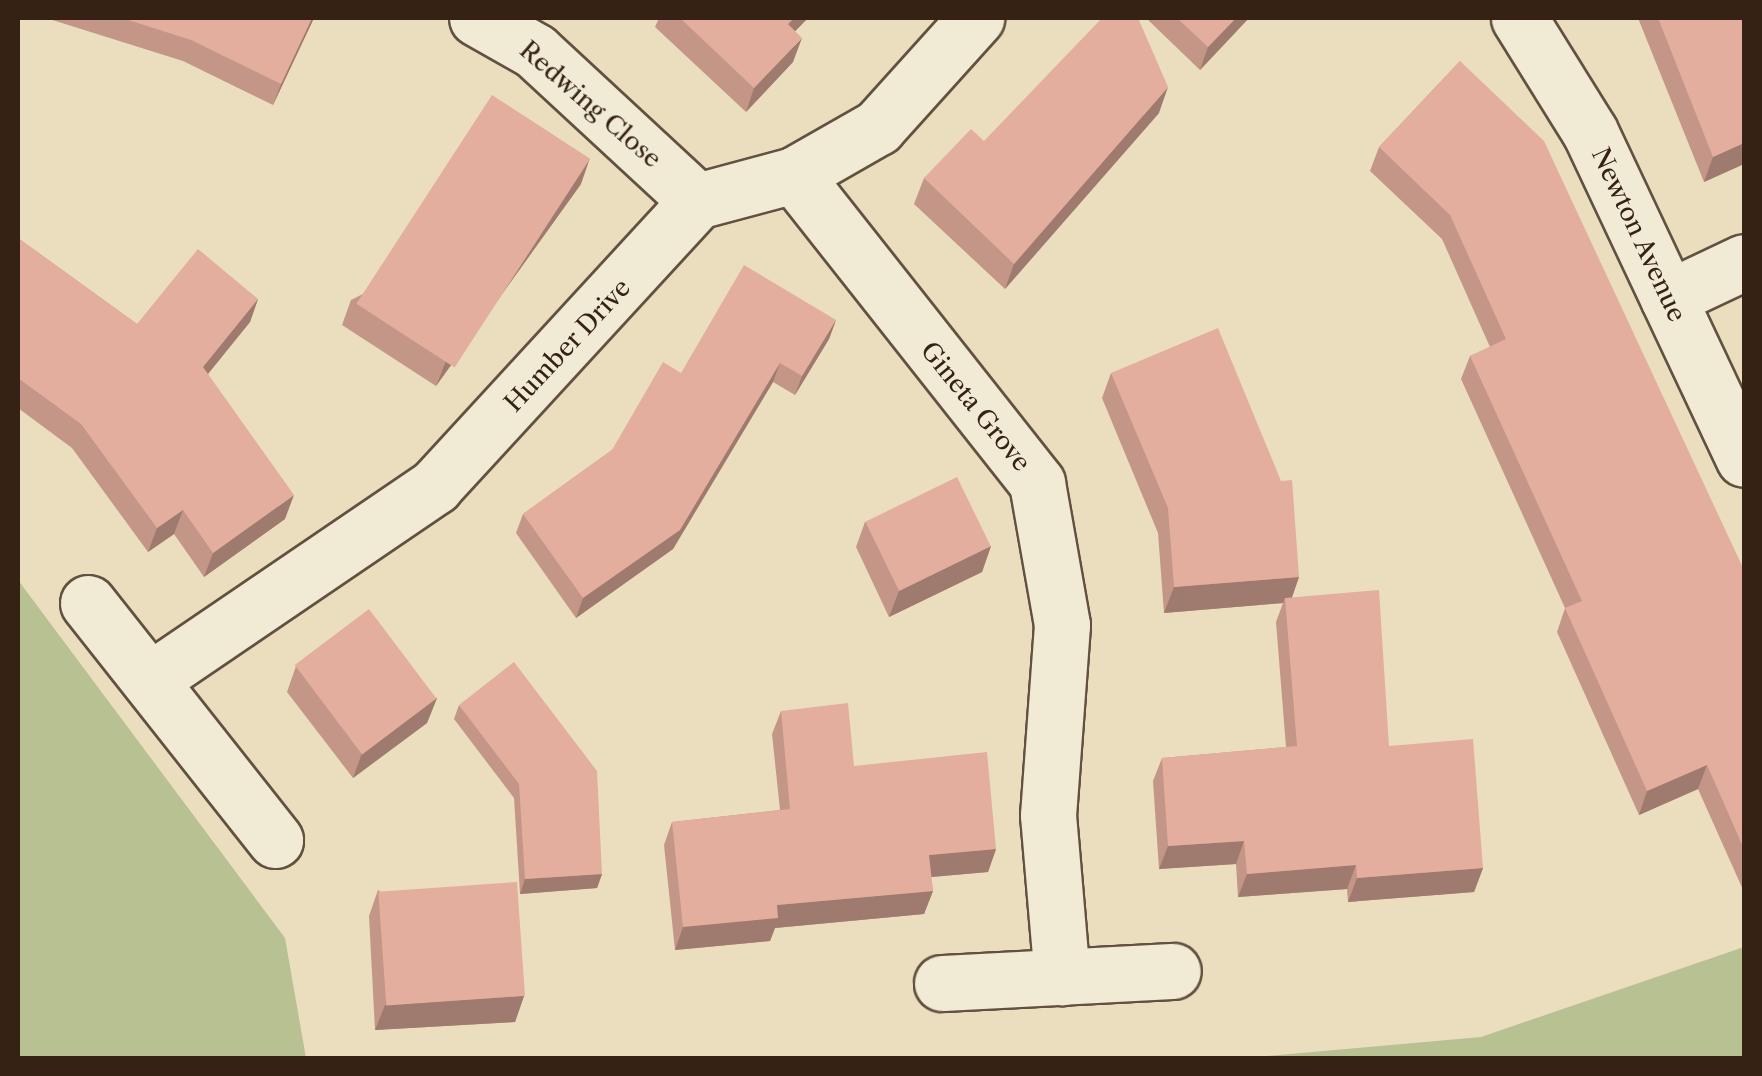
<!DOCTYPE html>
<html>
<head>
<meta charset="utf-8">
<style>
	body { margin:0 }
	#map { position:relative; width:1762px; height:1076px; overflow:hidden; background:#eadebf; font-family:"Libre Caslon Text",serif }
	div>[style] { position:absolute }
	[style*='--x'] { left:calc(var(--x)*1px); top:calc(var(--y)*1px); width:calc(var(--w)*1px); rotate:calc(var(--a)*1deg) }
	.green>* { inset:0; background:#b8c191 }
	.roads { filter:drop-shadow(2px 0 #625140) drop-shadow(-2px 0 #625140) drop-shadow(0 2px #625140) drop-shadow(0 -2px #625140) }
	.minor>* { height:55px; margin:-27.5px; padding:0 27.5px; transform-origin:27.5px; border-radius:27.5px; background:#f1ead5 }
	.wall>* { inset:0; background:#c39687 }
	.shaded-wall>* { inset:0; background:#9f7a6e }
	.building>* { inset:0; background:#e3ae9d; transform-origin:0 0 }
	span { translate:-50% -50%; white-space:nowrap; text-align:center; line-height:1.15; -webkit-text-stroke:10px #f1ead5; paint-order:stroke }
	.street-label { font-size:25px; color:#352215 }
	.frame { position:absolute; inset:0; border:20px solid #352215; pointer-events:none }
</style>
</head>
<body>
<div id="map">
	<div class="green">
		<i style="clip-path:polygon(18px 580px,285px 938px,306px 1058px,18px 1058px)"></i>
		<i style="clip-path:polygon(1744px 947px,1744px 1058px,1244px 1058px,1481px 1037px)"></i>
	</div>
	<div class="roads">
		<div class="minor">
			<i style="--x:477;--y:18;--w:67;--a:29.6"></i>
			<i style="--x:535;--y:51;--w:221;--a:42.8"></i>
			<i style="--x:1519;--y:18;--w:134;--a:58.1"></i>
			<i style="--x:1590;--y:132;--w:361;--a:64.8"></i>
			<i style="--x:794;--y:175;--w:392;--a:51.7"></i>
			<i style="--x:1037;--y:483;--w:144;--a:80"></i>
			<i style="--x:1062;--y:625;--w:191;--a:94.2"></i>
			<i style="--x:1048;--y:815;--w:163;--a:85.1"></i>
			<i style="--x:1668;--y:298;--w:84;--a:-25.3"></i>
			<i style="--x:88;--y:603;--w:302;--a:51.7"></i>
			<i style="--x:150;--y:680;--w:345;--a:-34.2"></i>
			<i style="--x:435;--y:486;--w:387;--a:-47.4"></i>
			<i style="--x:697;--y:201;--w:100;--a:-15"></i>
			<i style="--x:794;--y:175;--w:97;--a:-29.7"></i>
			<i style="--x:878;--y:127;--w:147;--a:-48"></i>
			<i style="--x:942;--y:983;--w:231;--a:-3"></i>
		</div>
	</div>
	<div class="wall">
		<i style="clip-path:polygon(46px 18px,314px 18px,273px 105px,183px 61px)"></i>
		<i style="clip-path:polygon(659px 18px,808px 18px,795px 31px,793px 62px,746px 112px,655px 27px)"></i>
		<i style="clip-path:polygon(1146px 18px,1249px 18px,1200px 70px)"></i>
		<i style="clip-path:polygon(1638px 18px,1744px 18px,1744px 164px,1704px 182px)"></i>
		<i style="clip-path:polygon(1460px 61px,1744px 570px,1744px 892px,1698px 789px,1639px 815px,1557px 632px,1565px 608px,1461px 379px,1470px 356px,1490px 347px,1442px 239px,1370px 171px,1379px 147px)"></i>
		<i style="clip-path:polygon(1159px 113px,1005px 289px,914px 204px,924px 178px,984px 141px)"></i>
		<i style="clip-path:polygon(581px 184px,436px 386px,342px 325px,351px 300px)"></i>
		<i style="clip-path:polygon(18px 238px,137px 324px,258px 299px,250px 322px,208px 374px,285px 519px,204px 577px,174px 534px,148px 552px,72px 448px,18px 408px)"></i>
		<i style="clip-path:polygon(836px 320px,829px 339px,795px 395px,773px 382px,673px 549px,576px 618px,516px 533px,523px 514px,612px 450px)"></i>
		<i style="clip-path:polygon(1111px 373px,1299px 577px,1292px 597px,1389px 746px,1483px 868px,1474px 892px,1348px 902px,1347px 889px,1238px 897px,1236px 864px,1159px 869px,1153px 781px,1162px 758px,1286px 747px,1276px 622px,1283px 603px,1164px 613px,1158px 533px,1102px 398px)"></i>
		<i style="clip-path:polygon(865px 522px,991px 546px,982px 572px,889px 617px,856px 547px)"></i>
		<i style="clip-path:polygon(296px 666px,437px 698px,427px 723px,353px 778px,287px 692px)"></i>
		<i style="clip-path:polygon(459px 705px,602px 874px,597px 888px,520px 894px,514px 798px,454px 719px)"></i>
		<i style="clip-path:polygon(781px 711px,854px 766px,996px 849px,988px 872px,931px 877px,933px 891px,924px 914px,775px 928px,770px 941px,675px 950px,664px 845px,672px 822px,780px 810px,772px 734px)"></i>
		<i style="clip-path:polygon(378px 890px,524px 996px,515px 1022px,375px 1030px,369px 916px)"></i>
	</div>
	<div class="shaded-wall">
		<i style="clip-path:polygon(312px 18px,314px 18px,273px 105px,281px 84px)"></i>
		<i style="clip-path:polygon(794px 18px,808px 18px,779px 48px,788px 24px)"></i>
		<i style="clip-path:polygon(1236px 18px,1249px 18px,1200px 70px,1208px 47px)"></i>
		<i style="clip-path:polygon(802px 38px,793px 62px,746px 112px,754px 88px)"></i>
		<i style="clip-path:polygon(1168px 87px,1159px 113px,1005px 289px,1014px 264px)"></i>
		<i style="clip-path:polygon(1744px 143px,1744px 164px,1704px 182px,1713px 157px)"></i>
		<i style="clip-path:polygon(590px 158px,581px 184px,436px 386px,446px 361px)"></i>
		<i style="clip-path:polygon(258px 299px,250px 322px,194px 391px,203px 367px)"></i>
		<i style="clip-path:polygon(836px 320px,829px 339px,795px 395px,802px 376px)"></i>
		<i style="clip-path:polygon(780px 363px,773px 382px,673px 549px,576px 618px,583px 598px)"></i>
		<i style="clip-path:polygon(294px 495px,285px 519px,204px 577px,213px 553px)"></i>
		<i style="clip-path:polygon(183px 510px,174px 534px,148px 552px,157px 528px)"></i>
		<i style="clip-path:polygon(991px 546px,982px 572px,889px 617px,899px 591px)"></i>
		<i style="clip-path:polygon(1299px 577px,1290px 603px,1285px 598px,1283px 603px,1164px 613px,1174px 587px)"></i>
		<i style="clip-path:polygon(437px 698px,427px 723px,353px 778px,362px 753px)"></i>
		<i style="clip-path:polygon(1707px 765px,1698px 789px,1639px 815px,1647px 791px)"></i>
		<i style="clip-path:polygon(1244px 841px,1236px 864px,1159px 869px,1168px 846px)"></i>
		<i style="clip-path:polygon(996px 849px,988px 872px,920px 878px,929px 855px)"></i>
		<i style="clip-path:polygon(1356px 865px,1347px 889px,1238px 897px,1247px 874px)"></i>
		<i style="clip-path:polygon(1483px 868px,1474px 892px,1348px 902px,1357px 878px)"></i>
		<i style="clip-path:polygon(602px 874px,597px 888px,520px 894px,525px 879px)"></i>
		<i style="clip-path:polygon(933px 891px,924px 914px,775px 928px,770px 941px,675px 950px,683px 927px,777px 905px)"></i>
		<i style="clip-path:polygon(524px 996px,515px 1022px,375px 1030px,385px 1005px)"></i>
	</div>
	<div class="building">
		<i style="clip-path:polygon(122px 18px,312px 18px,281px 84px,191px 40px)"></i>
		<i style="clip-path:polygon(680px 18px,794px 18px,788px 24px,802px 38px,754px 88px)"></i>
		<i style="clip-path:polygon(1102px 18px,1138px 18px,1168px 87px,1014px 264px,924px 178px,971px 129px,984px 141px)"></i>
		<i style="clip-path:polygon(1177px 18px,1236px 18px,1208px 47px)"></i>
		<i style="clip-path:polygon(1658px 18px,1744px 18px,1744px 143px,1713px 157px)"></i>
		<i style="clip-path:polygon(1460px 61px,1544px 141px,1744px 570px,1744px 849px,1707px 765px,1647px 791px,1565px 608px,1582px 601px,1470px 356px,1506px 339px,1450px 215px,1379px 147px)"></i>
		<i style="left:492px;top:95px;width:117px;height:249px;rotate:33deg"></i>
		<i style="clip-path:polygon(18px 238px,137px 324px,198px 249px,258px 299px,203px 367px,294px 495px,213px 553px,183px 510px,157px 528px,81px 424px,18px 378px)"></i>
		<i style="clip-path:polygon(744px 265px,836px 320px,802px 376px,780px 363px,680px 530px,583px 598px,523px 514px,612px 450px,663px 362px,681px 373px)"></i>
		<i style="clip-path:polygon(1218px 328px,1281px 481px,1292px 480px,1299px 577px,1174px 587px,1168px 508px,1111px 373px)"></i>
		<i style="left:957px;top:477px;width:77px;height:102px;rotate:64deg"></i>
		<i style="clip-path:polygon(1379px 590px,1389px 746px,1473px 739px,1483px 868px,1357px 878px,1356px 865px,1247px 874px,1244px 841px,1168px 846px,1162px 758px,1297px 746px,1285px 598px)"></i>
		<i style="left:369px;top:609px;width:112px;height:93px;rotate:53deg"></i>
		<i style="clip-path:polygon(514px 662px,597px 771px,602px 874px,525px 879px,519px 784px,459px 705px)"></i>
		<i style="clip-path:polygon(848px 703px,854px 766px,987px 752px,996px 849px,929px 855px,933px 891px,777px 905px,778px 918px,683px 927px,672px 822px,790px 809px,781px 711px)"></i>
		<i style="left:517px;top:882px;width:114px;height:139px;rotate:86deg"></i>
	</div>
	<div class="street-label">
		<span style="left:590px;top:105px;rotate:41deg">Redwing Close</span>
		<span style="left:1638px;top:235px;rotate:65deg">Newton Avenue</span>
		<span style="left:568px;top:346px;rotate:-47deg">Humber Drive</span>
		<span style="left:975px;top:407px;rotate:51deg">Gineta Grove</span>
	</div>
	<div class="frame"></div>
</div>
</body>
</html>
